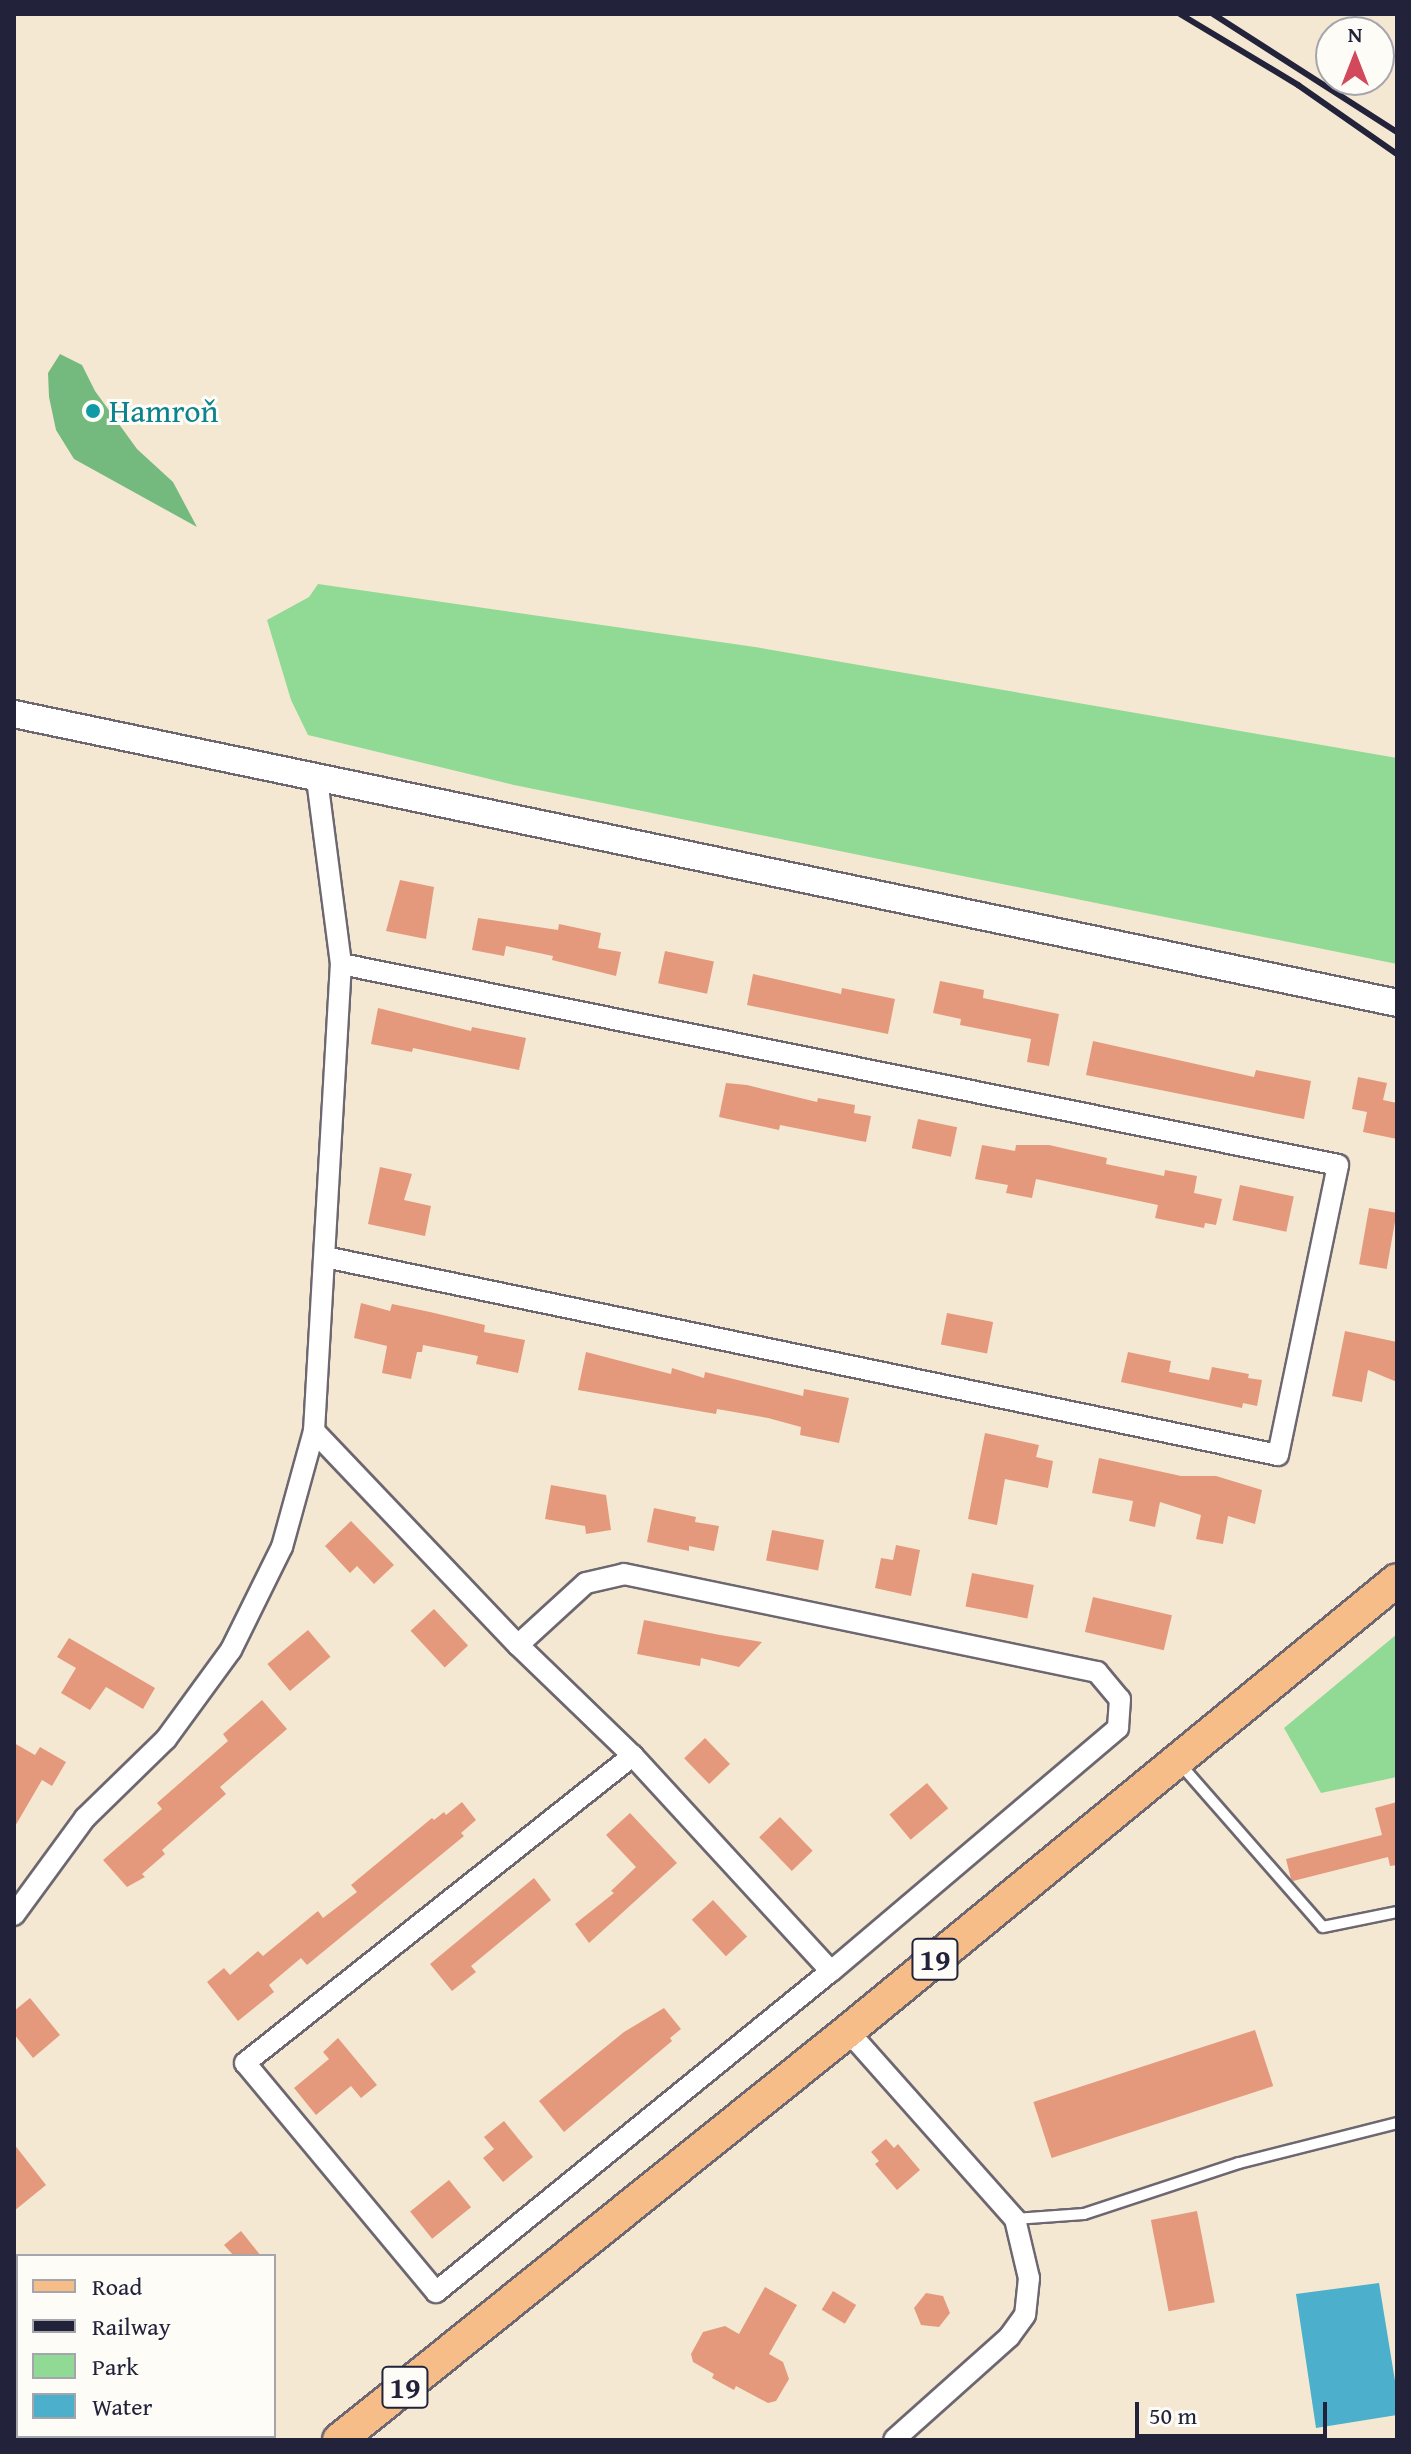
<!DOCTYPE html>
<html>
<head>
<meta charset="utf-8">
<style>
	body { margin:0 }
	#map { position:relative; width:1411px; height:2454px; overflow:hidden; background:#f5e8d2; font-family:"Gentium Book Plus",serif }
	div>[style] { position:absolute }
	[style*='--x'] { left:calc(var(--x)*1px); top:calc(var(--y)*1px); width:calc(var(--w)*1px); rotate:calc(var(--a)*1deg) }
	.green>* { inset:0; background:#91da95 }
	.forest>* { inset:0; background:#74ba7e }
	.water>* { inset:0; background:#4cafcb }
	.building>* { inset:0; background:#e4997d; transform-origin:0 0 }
	.roads { filter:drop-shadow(2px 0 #6c6770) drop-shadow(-2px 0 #6c6770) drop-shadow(0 2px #6c6770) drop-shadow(0 -2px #6c6770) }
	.service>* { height:10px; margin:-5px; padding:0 5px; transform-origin:5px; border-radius:5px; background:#fff }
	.minor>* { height:20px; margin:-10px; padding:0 10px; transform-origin:10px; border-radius:10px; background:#fff }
	.tertiary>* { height:26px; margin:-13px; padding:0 13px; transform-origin:13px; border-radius:13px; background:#fff }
	.primary>* { height:32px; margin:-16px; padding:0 16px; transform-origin:16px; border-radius:16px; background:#f7bd88 }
	.rail>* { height:6px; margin:-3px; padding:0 3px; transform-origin:3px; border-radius:3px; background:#22223b }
	.dots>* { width:22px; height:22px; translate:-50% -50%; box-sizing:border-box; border:4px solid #fdfcf7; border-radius:50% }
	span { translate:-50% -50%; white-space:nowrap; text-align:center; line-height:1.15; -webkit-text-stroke:6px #fdfcf7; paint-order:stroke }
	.shield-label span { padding:2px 6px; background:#fdfcf7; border:2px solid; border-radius:6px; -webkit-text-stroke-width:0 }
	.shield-label { font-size:30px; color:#22223b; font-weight:700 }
	.culture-label { font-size:32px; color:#0d838f }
	.left { translate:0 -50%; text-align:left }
	.frame { position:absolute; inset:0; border:16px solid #22223b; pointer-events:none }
	.legend { position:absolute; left:16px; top:2254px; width:260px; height:184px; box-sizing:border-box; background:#fdfcf7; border:2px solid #a5a5ac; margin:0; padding:10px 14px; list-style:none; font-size:24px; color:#22223b }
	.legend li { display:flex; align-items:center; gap:16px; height:40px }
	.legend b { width:40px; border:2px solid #a5a5ac }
	.north { position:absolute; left:1315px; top:16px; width:80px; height:80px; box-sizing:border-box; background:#fdfcf7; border:2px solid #a5a5ac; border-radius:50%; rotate:0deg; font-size:22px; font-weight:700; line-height:32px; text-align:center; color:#22223b }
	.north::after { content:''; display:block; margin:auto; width:28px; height:36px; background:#d1495b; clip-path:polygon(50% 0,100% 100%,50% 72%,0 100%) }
	.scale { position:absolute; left:1135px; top:2402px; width:192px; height:36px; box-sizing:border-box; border:4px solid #22223b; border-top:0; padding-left:10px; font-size:24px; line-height:28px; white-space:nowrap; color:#22223b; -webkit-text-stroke:6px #fdfcf7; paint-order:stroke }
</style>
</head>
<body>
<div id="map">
	<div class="green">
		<i style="clip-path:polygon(318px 584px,755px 647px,1397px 758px,1397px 964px,514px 785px,308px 735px,291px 700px,267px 620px,309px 597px)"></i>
		<i style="clip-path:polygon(1397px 1634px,1397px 1777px,1321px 1793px,1284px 1728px)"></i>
	</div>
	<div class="forest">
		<i style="clip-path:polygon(60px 354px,82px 365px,95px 391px,137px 449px,173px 482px,197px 527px,74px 459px,56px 430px,49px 397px,48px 373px)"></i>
	</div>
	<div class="water">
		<i style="clip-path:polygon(1379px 2283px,1397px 2393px,1397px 2415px,1316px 2428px,1296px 2294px)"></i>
	</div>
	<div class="building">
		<i style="clip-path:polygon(400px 880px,434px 887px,426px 939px,386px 931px)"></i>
		<i style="clip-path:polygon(478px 918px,558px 930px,559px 924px,601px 933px,598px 948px,621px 952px,616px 976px,552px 960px,553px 956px,506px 946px,504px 956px,472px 950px)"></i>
		<i style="left:665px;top:951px;width:50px;height:33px;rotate:12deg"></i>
		<i style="clip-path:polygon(753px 974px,841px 994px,842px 988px,895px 999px,888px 1034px,747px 1005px)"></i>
		<i style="clip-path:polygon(940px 981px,984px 990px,983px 998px,1059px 1014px,1049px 1066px,1027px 1062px,1031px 1039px,960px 1025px,961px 1019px,933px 1013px)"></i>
		<i style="clip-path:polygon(378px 1008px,471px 1031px,472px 1027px,526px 1038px,519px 1070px,413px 1048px,412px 1052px,371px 1044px)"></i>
		<i style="clip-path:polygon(1093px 1041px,1254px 1077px,1256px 1070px,1311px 1081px,1304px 1119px,1086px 1075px)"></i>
		<i style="clip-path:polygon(1358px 1077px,1387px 1083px,1383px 1100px,1397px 1103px,1397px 1139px,1363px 1132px,1367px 1112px,1352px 1109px)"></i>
		<i style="clip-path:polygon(726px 1083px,747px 1085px,817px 1102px,818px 1098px,855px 1105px,854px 1113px,871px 1116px,866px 1142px,780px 1125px,779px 1130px,719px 1117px)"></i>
		<i style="left:918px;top:1119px;width:40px;height:30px;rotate:12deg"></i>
		<i style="clip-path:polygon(982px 1145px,1015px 1151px,1016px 1145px,1049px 1145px,1107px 1158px,1106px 1164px,1164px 1176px,1165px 1170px,1197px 1176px,1194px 1193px,1222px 1199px,1216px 1225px,1205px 1223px,1204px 1228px,1155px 1218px,1158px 1205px,1036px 1179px,1032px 1198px,1006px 1193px,1008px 1185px,975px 1179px)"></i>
		<i style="clip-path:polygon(380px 1167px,412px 1174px,404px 1200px,431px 1206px,425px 1236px,368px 1224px)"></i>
		<i style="left:1240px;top:1185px;width:55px;height:36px;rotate:12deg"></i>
		<i style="left:1369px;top:1208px;width:28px;height:57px;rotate:10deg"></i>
		<i style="clip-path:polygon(361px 1303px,390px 1311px,392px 1304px,430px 1312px,485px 1325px,484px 1332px,525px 1340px,518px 1373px,476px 1364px,478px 1356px,423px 1345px,422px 1352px,417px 1352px,411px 1379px,382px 1373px,387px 1346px,354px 1338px)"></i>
		<i style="left:947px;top:1313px;width:47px;height:32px;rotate:11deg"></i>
		<i style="clip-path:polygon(1345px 1331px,1397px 1342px,1397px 1382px,1368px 1370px,1362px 1402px,1332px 1396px)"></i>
		<i style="clip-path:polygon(586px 1352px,671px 1374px,672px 1368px,704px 1378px,705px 1372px,803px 1396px,804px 1389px,849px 1398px,839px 1443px,800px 1435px,801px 1427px,768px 1418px,717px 1409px,716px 1414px,578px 1390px)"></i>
		<i style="clip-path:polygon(1128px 1352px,1171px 1361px,1169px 1372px,1209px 1380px,1212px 1367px,1249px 1374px,1248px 1378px,1262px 1380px,1257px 1406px,1243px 1403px,1242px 1408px,1121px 1382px)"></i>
		<i style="clip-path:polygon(985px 1433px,1039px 1445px,1036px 1457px,1053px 1461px,1048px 1488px,1005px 1479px,997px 1525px,968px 1519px)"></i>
		<i style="clip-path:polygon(1099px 1458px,1181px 1476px,1216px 1476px,1262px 1490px,1255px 1524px,1228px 1516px,1223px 1544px,1196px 1539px,1201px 1515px,1160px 1502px,1155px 1527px,1129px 1521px,1133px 1501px,1092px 1493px)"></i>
		<i style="clip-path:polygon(551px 1485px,606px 1495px,611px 1530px,586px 1534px,585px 1526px,545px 1519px)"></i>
		<i style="clip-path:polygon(654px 1508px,696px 1517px,695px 1522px,719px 1526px,714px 1551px,689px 1546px,689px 1551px,647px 1542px)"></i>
		<i style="clip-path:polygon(351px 1521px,394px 1565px,374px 1584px,357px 1566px,350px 1573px,325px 1546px)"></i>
		<i style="left:772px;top:1530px;width:53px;height:31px;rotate:11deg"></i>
		<i style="clip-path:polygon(896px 1545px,920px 1550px,911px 1596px,875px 1588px,881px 1558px,893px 1560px)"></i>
		<i style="left:972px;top:1573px;width:63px;height:34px;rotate:11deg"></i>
		<i style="left:1093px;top:1597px;width:81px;height:36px;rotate:13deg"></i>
		<i style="left:434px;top:1609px;width:50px;height:32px;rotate:47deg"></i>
		<i style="clip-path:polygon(644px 1620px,720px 1635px,762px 1642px,739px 1667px,701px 1658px,700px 1666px,637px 1654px)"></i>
		<i style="left:308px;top:1630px;width:35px;height:53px;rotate:50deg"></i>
		<i style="clip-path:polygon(69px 1638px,155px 1688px,143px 1709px,106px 1687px,90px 1710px,61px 1693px,76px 1668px,57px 1657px)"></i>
		<i style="clip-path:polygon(262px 1700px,287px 1729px,220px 1787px,226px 1794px,162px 1850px,165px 1854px,142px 1874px,145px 1877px,127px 1887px,103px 1860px,162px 1809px,157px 1803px,228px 1741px,223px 1734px)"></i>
		<i style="left:705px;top:1738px;width:36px;height:29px;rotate:46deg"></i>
		<i style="clip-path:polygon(14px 1743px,35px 1755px,40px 1747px,66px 1762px,52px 1786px,42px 1780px,14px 1828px)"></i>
		<i style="left:927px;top:1783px;width:33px;height:49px;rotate:50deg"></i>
		<i style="clip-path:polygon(462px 1802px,476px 1820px,461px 1833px,464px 1836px,307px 1965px,301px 1958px,269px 1985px,274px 1992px,238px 2021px,207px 1982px,224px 1968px,230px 1975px,258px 1951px,263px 1956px,318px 1911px,323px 1918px,357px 1892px,351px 1885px,432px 1818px,434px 1820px,444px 1812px,446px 1815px)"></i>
		<i style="clip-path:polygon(1397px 1802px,1397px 1865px,1390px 1866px,1388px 1857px,1293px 1881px,1291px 1879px,1286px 1859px,1382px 1835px,1375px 1808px)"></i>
		<i style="clip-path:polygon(630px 1813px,677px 1863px,589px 1943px,575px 1924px,614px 1893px,611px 1891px,636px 1867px,606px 1835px)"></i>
		<i style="left:780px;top:1817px;width:47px;height:29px;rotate:46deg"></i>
		<i style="clip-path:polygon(534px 1878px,551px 1900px,471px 1966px,476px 1972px,452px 1991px,430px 1964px)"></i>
		<i style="left:713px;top:1900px;width:50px;height:29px;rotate:47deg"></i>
		<i style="clip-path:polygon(30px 1998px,60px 2035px,33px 2058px,14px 2034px,14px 2011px)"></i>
		<i style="clip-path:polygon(664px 2008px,681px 2029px,670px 2038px,672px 2041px,564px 2132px,539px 2101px,624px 2032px)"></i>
		<i style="left:1255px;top:2030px;width:59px;height:233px;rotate:72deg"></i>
		<i style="clip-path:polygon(338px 2038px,377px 2085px,361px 2098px,351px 2086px,316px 2115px,294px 2088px,329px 2059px,323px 2052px)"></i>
		<i style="clip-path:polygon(504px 2121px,533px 2157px,503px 2182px,483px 2158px,494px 2149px,484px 2137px)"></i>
		<i style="clip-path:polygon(886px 2139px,894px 2148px,898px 2144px,920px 2170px,897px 2190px,875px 2164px,879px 2161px,871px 2152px)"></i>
		<i style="clip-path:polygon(14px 2144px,46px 2185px,14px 2211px)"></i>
		<i style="left:449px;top:2180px;width:35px;height:50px;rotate:51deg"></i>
		<i style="left:1197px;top:2211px;width:93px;height:47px;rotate:79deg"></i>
		<i style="clip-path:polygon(241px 2231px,261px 2256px,234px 2256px,224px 2245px)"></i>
		<i style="clip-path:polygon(765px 2287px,797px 2305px,769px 2354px,783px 2362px,789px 2379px,776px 2401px,768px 2403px,736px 2386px,734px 2390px,712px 2378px,714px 2374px,693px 2362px,691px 2354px,703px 2332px,725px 2326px,739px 2334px)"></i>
		<i style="left:833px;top:2291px;width:27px;height:22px;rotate:31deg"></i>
		<i style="clip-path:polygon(926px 2293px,943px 2296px,950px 2313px,939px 2327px,921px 2325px,914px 2308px)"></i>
	</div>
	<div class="roads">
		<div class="service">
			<i style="--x:1181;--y:1765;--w:215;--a:48.8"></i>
			<i style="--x:1323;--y:1927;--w:76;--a:-11.5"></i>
			<i style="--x:1015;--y:2219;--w:69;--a:-4.1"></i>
			<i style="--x:1084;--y:2214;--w:163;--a:-18.2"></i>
			<i style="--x:1239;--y:2163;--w:163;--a:-14.2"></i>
		</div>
		<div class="minor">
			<i style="--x:325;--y:1257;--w:973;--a:11.74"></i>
			<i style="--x:1278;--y:1455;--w:296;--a:-78.3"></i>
			<i style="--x:1338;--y:1165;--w:1017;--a:-168.6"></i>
			<i style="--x:314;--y:1431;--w:296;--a:46.4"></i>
			<i style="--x:518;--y:1645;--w:160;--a:44"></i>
			<i style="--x:633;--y:1756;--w:292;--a:47.4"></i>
			<i style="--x:518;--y:1645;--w:92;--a:-42.4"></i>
			<i style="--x:586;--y:1583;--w:39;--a:-13"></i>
			<i style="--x:624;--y:1574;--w:483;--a:11.7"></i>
			<i style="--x:1097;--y:1672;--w:35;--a:50"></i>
			<i style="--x:1120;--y:1699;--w:29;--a:94"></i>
			<i style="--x:1118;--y:1728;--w:376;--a:139.7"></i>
			<i style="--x:831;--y:1971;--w:509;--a:140.9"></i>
			<i style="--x:436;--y:2292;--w:298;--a:-129.8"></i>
			<i style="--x:245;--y:2063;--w:495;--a:-38.4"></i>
			<i style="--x:14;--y:1915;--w:120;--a:-53.8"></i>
			<i style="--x:85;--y:1818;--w:113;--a:-44.3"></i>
			<i style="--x:166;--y:1739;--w:110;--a:-53.9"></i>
			<i style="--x:231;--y:1650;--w:115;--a:-63.7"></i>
			<i style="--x:282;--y:1547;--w:120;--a:-74.6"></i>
			<i style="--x:314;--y:1431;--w:468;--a:-86.7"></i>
			<i style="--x:341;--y:964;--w:188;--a:-97.4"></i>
			<i style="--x:848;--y:2031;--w:251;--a:48.4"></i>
			<i style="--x:1015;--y:2219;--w:61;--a:76.7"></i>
			<i style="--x:1029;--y:2278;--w:37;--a:96"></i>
			<i style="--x:1025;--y:2315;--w:27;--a:126"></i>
			<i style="--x:1009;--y:2337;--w:154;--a:138.2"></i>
		</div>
		<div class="tertiary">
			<i style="--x:14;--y:714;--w:1413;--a:11.8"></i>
		</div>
		<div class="primary">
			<i style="--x:339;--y:2440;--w:653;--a:-38.78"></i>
			<i style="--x:848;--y:2031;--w:710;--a:-39.4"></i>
		</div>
	</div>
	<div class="rail">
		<i style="--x:1180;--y:14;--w:138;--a:31"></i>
		<i style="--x:1298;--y:85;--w:121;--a:34.9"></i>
		<i style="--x:1213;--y:14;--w:219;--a:32.7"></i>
	</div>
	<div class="dots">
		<i style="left:93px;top:411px;background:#0f9aa8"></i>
	</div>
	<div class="shield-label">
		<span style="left:935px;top:1959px">19</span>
		<span style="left:405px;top:2387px">19</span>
	</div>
	<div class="culture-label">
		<span class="left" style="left:109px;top:411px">Hamroň</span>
	</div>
	<div class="frame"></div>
	<ul class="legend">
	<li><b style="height:10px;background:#f7bd88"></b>Road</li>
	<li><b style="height:10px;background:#22223b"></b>Railway</li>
	<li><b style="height:22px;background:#91da95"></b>Park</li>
	<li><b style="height:22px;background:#4cafcb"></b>Water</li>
	</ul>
	<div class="north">N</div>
	<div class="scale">50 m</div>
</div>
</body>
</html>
